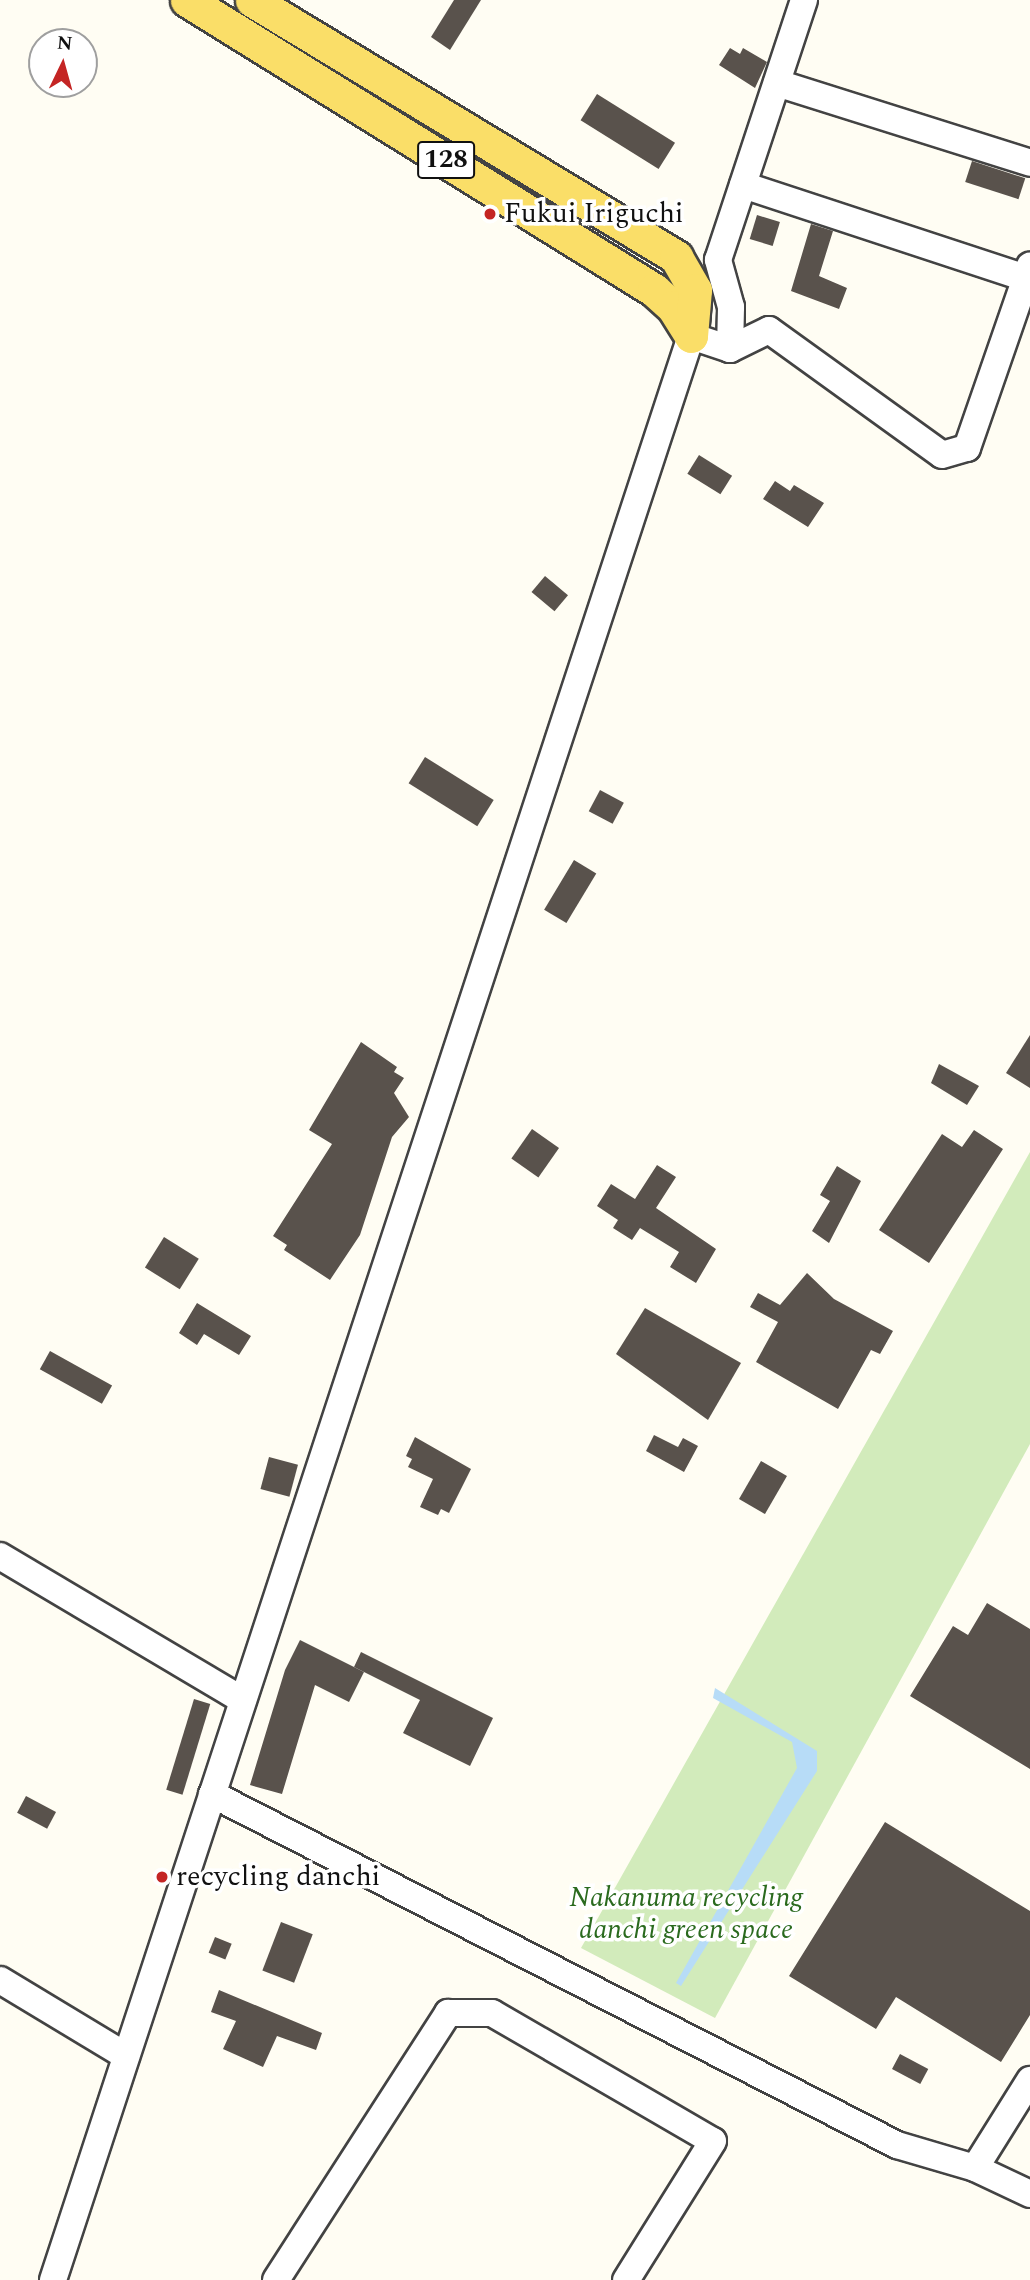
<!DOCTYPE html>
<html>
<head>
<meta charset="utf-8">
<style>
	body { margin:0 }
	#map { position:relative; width:1030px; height:2280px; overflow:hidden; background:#fffdf3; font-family:Spectral,serif }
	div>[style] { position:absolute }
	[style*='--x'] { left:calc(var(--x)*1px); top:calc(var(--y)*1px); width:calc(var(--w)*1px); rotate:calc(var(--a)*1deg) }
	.green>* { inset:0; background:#d2ebbb }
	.water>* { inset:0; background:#b7dcf7 }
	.building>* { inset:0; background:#59524c; transform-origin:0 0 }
	.roads { filter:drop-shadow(2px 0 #434343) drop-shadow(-2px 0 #434343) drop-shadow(0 2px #434343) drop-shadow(0 -2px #434343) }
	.minor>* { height:26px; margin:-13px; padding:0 13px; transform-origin:13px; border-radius:13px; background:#fff }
	.major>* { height:33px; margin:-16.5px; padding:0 16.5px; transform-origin:16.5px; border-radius:16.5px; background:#fade68 }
	.dots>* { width:19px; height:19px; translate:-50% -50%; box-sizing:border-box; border:4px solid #fff; border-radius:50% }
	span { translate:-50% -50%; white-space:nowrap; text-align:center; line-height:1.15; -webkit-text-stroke:7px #fff; paint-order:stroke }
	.shield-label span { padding:2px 5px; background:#fff; border:2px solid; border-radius:5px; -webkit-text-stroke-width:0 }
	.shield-label { font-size:26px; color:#101010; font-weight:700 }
	.poi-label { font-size:28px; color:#101010 }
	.left { translate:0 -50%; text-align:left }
	.park-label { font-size:28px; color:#2a6a1e; font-style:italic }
	.north { position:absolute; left:28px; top:28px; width:70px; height:70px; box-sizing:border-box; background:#fff; border:2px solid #9f9f9f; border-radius:50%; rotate:5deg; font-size:19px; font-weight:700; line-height:28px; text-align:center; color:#101010 }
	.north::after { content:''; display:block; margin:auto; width:24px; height:32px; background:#c42524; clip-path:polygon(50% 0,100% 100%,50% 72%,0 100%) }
</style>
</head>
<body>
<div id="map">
	<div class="green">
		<i style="clip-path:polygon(1030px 1152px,1030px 1444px,715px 2018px,581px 1948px)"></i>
	</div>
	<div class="water">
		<i style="clip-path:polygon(715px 1688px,817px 1751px,817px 1771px,681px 1986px,676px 1983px,797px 1768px,792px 1742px,713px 1698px)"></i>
	</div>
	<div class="building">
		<i style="clip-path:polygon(454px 0,481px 0,450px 50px,431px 37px)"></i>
		<i style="clip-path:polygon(730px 48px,740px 54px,743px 48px,767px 62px,755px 88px,719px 65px)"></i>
		<i style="left:597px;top:94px;width:92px;height:31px;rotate:32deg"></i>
		<i style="left:972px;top:161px;width:56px;height:22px;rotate:18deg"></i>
		<i style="left:757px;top:215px;width:24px;height:25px;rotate:17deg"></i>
		<i style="clip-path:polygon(811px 224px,833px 231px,819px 276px,847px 288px,839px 309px,791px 291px)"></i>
		<i style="left:699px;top:455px;width:39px;height:22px;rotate:32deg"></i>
		<i style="clip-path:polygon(775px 481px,790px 491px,794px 485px,824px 503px,808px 527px,763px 499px)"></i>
		<i style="left:545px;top:576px;width:30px;height:21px;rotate:40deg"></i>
		<i style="left:425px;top:757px;width:81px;height:31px;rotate:32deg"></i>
		<i style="left:600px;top:790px;width:27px;height:24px;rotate:28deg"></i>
		<i style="left:574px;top:860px;width:26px;height:58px;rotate:31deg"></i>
		<i style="clip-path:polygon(1030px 1035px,1030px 1088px,1006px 1073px)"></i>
		<i style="clip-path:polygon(361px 1042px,397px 1067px,394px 1072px,404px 1078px,394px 1093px,409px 1117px,392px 1137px,360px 1235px,330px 1280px,284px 1250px,287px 1245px,273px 1236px,332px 1144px,309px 1130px)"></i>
		<i style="clip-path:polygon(939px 1064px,979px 1086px,967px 1105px,931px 1083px)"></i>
		<i style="left:532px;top:1129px;width:33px;height:36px;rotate:35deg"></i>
		<i style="clip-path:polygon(974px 1130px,1003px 1149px,929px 1263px,879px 1230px,942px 1134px,962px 1147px)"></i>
		<i style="clip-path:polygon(657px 1165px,676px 1177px,656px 1208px,716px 1249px,696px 1283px,670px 1267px,679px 1252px,640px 1228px,632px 1240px,613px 1228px,618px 1220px,597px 1206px,611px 1184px,635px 1199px)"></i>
		<i style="clip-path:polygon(837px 1166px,861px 1181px,829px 1243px,812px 1231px,830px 1201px,820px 1195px)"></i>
		<i style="left:164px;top:1237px;width:41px;height:36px;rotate:32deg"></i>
		<i style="clip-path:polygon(807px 1273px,834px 1299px,893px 1331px,880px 1354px,871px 1350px,838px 1409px,756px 1362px,778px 1322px,750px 1307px,758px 1293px,780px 1305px)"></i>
		<i style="clip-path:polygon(197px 1303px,251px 1336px,239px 1355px,204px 1334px,197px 1345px,179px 1333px)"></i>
		<i style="clip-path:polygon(645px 1308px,741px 1363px,708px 1420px,616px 1354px)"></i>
		<i style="left:50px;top:1351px;width:71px;height:21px;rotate:29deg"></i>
		<i style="clip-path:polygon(654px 1435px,678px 1447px,683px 1438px,698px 1446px,684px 1472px,646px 1451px)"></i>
		<i style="clip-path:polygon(415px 1437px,471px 1469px,449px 1513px,441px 1509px,438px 1515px,420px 1507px,433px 1479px,408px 1467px,412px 1459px,406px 1456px)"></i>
		<i style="left:269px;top:1457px;width:30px;height:33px;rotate:15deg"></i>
		<i style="left:761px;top:1461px;width:30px;height:44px;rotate:30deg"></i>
		<i style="clip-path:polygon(987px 1603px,1030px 1629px,1030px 1769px,910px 1696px,953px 1626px,968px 1635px)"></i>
		<i style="clip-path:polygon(300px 1640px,364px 1672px,349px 1702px,315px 1685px,282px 1794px,250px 1785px,285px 1670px)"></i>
		<i style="clip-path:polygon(361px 1652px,493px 1718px,470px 1766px,403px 1733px,420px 1700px,354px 1667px)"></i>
		<i style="left:194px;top:1699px;width:17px;height:95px;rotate:17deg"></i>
		<i style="left:26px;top:1796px;width:34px;height:19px;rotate:28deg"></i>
		<i style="clip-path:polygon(885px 1822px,1030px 1911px,1030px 2015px,1001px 2062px,896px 1997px,876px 2029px,789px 1976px)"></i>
		<i style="left:281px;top:1922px;width:34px;height:52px;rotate:21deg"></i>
		<i style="left:215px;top:1937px;width:18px;height:17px;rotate:22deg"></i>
		<i style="clip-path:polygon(219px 1990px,322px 2033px,316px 2050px,277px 2036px,263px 2067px,223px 2049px,236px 2021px,211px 2012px)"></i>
		<i style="left:900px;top:2054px;width:32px;height:17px;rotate:28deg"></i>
	</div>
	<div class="roads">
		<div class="minor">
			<i style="--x:777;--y:83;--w:265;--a:17.5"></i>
			<i style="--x:743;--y:185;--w:298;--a:18.2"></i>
			<i style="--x:1026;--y:278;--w:13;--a:-72"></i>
			<i style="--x:730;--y:349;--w:42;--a:-88.6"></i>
			<i style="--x:731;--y:307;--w:49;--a:-105.5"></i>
			<i style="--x:718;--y:260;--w:274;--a:-71.7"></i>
			<i style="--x:0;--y:1556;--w:282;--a:30.7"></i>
			<i style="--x:212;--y:1794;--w:770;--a:27.13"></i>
			<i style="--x:897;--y:2145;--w:81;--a:16.4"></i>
			<i style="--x:975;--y:2168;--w:61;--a:25.3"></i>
			<i style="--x:0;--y:1980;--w:147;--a:31.1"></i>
			<i style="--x:975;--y:2168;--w:104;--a:-58"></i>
			<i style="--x:53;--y:2280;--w:2046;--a:-71.83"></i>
			<i style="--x:691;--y:336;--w:41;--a:18.4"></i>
			<i style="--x:730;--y:349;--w:43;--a:-26"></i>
			<i style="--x:769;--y:330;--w:213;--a:35.8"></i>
			<i style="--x:942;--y:455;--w:26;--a:-16"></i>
			<i style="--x:967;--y:448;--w:180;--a:-70.9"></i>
			<i style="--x:276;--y:2280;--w:318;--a:-57.2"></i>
			<i style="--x:448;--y:2013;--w:44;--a:0"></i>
			<i style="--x:492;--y:2013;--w:255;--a:30.1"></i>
			<i style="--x:713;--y:2141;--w:164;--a:122"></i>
		</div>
		<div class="major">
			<i style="--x:187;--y:0;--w:550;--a:31.84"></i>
			<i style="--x:654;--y:290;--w:25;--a:42"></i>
			<i style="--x:673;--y:307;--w:34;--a:58"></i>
			<i style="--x:252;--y:0;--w:496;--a:31.2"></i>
			<i style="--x:676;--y:257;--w:38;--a:60"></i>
			<i style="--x:695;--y:290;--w:46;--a:95"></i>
		</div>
	</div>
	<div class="dots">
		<i style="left:490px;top:214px;background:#c42524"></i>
		<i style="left:162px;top:1877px;background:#c42524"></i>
	</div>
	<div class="shield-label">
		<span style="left:446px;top:160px">128</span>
	</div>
	<div class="poi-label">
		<span class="left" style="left:504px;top:214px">Fukui Iriguchi</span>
		<span class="left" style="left:176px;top:1877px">recycling danchi</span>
	</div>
	<div class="park-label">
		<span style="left:686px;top:1914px">Nakanuma recycling<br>danchi green space</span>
	</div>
	<div class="north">N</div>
</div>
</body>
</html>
